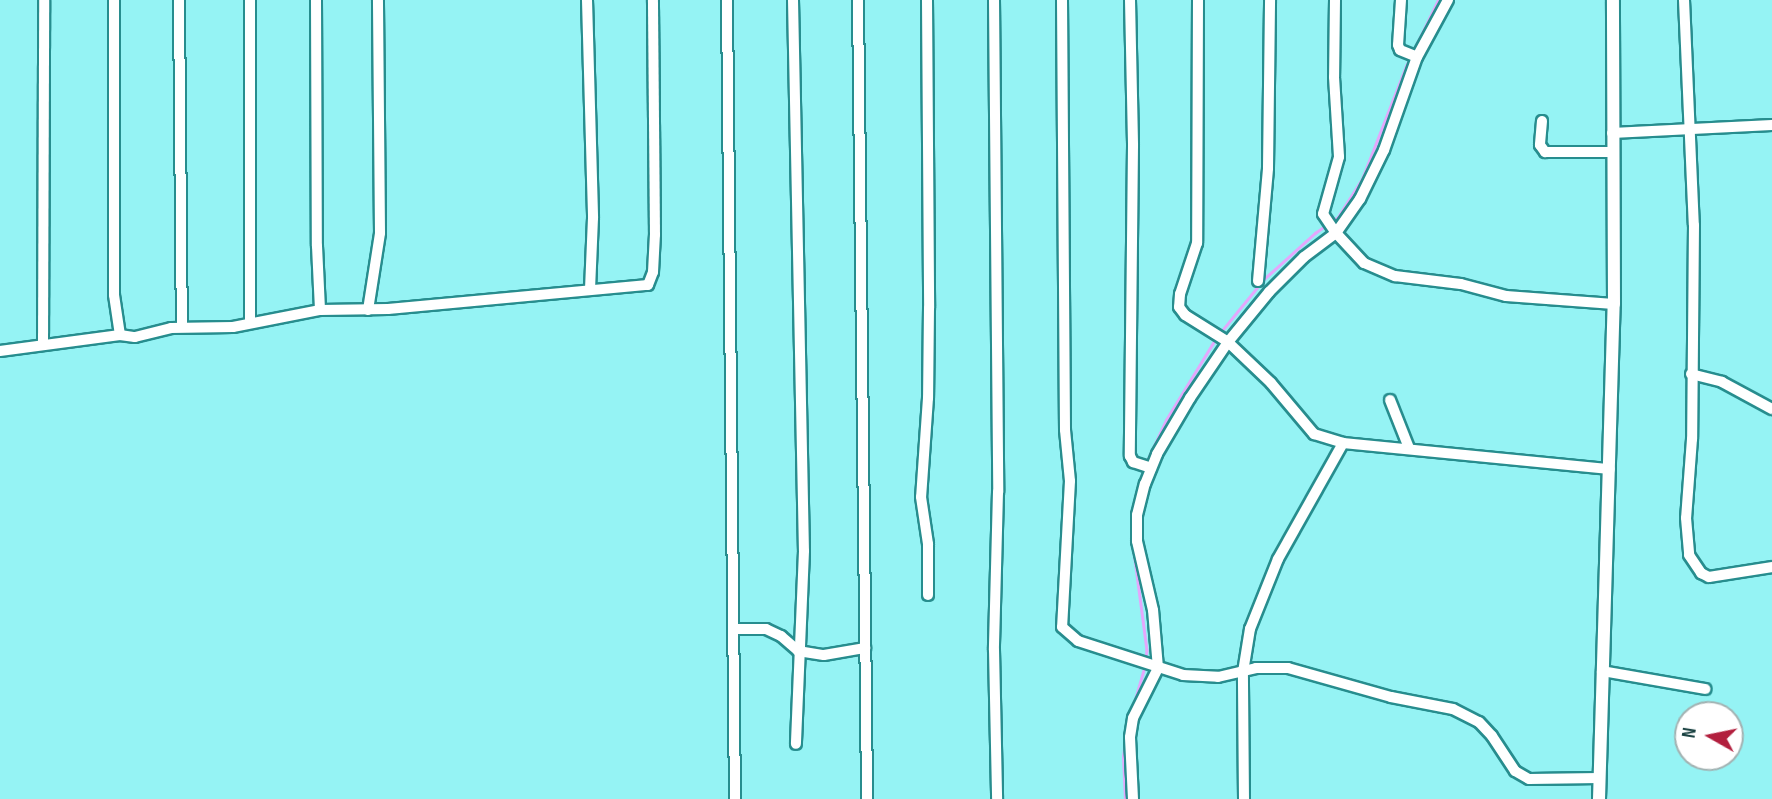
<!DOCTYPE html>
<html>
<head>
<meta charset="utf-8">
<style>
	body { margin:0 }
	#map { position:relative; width:1772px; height:799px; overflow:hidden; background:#95f3f4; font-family:"Sofia Sans Condensed",sans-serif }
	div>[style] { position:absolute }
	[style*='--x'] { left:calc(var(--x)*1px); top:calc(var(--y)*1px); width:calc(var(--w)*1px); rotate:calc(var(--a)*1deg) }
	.stream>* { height:2.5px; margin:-1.25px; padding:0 1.25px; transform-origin:1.25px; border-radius:1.25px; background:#e4a7fc }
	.roads { filter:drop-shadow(2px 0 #278d8e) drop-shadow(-2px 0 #278d8e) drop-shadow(0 2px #278d8e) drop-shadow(0 -2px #278d8e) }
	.minor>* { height:10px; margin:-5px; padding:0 5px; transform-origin:5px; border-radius:5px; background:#fff }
	.major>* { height:12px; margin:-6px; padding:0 6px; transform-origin:6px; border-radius:6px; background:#fff }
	span { translate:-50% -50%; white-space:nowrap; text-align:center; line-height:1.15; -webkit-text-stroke:7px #fff; paint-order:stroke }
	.north { position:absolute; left:1674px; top:701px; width:70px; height:70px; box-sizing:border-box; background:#fff; border:2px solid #a2b2b2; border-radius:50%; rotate:279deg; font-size:19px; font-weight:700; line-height:28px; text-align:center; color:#173f3f }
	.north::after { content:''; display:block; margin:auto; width:24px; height:32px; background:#b21f3e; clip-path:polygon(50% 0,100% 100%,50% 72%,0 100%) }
</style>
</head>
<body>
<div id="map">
	<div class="stream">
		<i style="--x:1220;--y:333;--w:70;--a:-50.8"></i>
		<i style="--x:1264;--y:279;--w:69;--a:-42"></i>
		<i style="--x:1315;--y:233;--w:28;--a:-35"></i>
		<i style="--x:1338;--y:217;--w:45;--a:-57.7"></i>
		<i style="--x:1362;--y:179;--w:121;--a:-68.7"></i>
		<i style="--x:1406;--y:66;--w:73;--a:-64.1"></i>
		<i style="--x:1146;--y:463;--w:47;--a:-65.1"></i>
		<i style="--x:1166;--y:420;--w:96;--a:-58.6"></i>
		<i style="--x:1132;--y:538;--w:18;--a:-93"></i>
		<i style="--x:1131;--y:520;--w:53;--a:-75.7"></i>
		<i style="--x:1133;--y:544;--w:107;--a:82.5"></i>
		<i style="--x:1147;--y:650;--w:9;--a:96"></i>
		<i style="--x:1131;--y:713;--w:50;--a:-73.7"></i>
		<i style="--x:1125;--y:799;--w:42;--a:-92.7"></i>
		<i style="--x:1123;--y:757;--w:38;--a:-83"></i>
	</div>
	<div class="roads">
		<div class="minor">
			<i style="--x:114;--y:0;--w:295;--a:90"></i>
			<i style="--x:114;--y:295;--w:40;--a:81.5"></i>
			<i style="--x:179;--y:0;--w:327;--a:89.5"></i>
			<i style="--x:316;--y:0;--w:246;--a:89.8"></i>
			<i style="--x:317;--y:246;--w:64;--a:87.3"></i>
			<i style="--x:587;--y:0;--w:218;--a:88.4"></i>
			<i style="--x:593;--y:218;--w:71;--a:92.4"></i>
			<i style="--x:727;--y:0;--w:799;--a:89.43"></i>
			<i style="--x:793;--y:0;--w:551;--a:88.86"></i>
			<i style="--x:804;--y:551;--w:193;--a:92.4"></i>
			<i style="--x:858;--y:0;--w:799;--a:89.35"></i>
			<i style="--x:927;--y:0;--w:308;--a:89.6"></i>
			<i style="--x:929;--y:308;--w:90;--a:90.6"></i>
			<i style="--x:928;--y:398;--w:99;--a:94"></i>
			<i style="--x:921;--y:497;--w:48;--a:81.5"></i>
			<i style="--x:928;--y:544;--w:51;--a:90"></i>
			<i style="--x:994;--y:0;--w:492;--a:89.5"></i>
			<i style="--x:998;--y:492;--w:158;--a:91.5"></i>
			<i style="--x:994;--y:650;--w:149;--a:88.8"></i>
			<i style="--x:1062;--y:0;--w:430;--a:89.6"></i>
			<i style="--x:1065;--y:430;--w:51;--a:84.4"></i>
			<i style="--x:1070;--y:481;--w:146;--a:93.1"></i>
			<i style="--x:1062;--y:627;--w:21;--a:41"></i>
			<i style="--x:1078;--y:641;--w:110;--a:17.9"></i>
			<i style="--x:1183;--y:675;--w:35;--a:3"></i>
			<i style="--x:1218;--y:677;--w:39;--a:-13"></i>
			<i style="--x:1256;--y:668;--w:32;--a:0"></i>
			<i style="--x:1288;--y:668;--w:107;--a:15.7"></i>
			<i style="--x:1391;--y:697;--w:63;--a:11"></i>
			<i style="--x:1453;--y:709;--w:29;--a:27"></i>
			<i style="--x:1479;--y:722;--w:19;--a:47"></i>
			<i style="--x:1492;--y:736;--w:42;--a:56.7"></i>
			<i style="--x:1515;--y:771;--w:16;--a:30"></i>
			<i style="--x:1529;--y:779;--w:71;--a:-0.8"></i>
			<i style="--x:1130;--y:0;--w:146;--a:88.8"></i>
			<i style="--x:1133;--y:146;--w:310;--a:90.6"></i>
			<i style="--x:1130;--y:456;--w:7;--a:63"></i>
			<i style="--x:1133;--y:462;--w:19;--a:18"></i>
			<i style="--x:1198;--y:0;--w:243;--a:90.2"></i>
			<i style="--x:1197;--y:243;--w:54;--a:108.4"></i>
			<i style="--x:1180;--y:294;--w:13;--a:94"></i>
			<i style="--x:1179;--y:307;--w:10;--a:53"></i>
			<i style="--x:1185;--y:315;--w:51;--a:32.1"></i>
			<i style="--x:1228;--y:342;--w:59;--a:43.6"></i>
			<i style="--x:1271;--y:383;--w:67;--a:49.9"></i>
			<i style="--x:1314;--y:434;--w:30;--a:17"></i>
			<i style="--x:1343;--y:443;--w:268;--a:5.6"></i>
			<i style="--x:1335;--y:0;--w:77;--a:90.7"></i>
			<i style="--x:1334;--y:77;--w:80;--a:86.4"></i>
			<i style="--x:1339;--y:157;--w:59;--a:105.7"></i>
			<i style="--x:1323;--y:214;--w:23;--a:56"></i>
			<i style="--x:1336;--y:233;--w:41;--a:47"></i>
			<i style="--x:1364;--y:263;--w:34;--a:23"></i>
			<i style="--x:1395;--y:276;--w:66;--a:6.9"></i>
			<i style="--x:1461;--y:284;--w:47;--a:14.9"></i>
			<i style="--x:1506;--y:296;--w:108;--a:4.2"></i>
			<i style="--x:1401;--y:0;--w:45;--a:93.8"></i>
			<i style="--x:1398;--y:45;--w:5;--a:68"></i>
			<i style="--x:1400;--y:50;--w:18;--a:22"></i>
			<i style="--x:1684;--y:0;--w:225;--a:87.5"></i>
			<i style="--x:1694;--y:225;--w:214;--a:90.5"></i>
			<i style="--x:1692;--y:439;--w:79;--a:94.3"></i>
			<i style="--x:1686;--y:518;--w:37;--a:85"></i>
			<i style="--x:1689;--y:555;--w:22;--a:56"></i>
			<i style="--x:1701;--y:573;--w:9;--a:27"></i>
			<i style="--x:1709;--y:577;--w:64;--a:-9"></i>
			<i style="--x:1542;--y:121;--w:24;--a:95"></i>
			<i style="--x:1540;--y:145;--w:9;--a:54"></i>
			<i style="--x:1545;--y:152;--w:67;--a:0"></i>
			<i style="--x:1612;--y:133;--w:160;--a:-2.9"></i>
			<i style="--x:1258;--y:281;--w:113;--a:-84.9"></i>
			<i style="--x:1268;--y:168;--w:168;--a:-89.3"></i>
			<i style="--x:368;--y:310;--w:78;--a:-81.1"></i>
			<i style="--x:380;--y:233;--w:233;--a:-90.5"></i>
			<i style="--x:250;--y:322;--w:322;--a:-90"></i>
			<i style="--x:43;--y:344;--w:344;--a:-89.8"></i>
			<i style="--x:0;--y:351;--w:121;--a:-7.6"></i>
			<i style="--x:120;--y:335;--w:15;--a:8"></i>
			<i style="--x:135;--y:337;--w:37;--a:-14"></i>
			<i style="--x:171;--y:328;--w:62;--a:-0.9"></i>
			<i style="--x:233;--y:327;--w:89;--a:-11.1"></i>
			<i style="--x:320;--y:310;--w:68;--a:-0.8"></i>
			<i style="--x:388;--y:309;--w:261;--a:-5.3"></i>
			<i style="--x:648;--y:285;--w:14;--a:-69"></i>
			<i style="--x:653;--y:272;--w:37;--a:-87"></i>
			<i style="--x:655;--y:235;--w:235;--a:-90.5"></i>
			<i style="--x:1691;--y:374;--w:32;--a:14"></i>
			<i style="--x:1722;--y:382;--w:57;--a:28.4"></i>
			<i style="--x:1390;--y:400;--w:52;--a:68.4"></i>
			<i style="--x:734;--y:629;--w:32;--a:0"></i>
			<i style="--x:766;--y:629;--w:17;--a:25"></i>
			<i style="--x:781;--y:636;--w:23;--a:41"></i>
			<i style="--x:798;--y:651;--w:26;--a:9"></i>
			<i style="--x:824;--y:655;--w:42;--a:-9.7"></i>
			<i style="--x:1602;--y:671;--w:105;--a:9.9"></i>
			<i style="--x:1133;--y:799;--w:62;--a:-92.8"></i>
			<i style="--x:1130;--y:737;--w:19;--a:-81"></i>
			<i style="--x:1133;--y:718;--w:56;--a:-63.4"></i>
			<i style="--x:1158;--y:668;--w:58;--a:-94.9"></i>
			<i style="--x:1153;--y:610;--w:71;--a:-103.1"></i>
			<i style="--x:1137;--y:541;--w:26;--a:-90"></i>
			<i style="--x:1137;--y:515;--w:32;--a:-76"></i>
			<i style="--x:1145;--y:484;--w:32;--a:-68"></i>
			<i style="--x:1157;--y:454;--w:65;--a:-59.5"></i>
			<i style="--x:1190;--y:398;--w:68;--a:-55.8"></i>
			<i style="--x:1228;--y:342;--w:65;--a:-50.6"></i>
			<i style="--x:1269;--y:292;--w:49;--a:-45"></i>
			<i style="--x:1304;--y:257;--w:40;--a:-37"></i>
			<i style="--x:1336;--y:233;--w:42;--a:-54.8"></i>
			<i style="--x:1360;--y:199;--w:55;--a:-63.9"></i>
			<i style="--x:1384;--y:150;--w:99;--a:-70.5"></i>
			<i style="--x:1417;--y:57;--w:65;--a:-61.5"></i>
			<i style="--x:1244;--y:799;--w:127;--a:-90.5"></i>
			<i style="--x:1243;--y:672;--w:44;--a:-80.8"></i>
			<i style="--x:1250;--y:629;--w:75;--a:-68.2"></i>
			<i style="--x:1278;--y:559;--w:133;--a:-60.7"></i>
		</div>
		<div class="major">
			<i style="--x:1599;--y:799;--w:495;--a:-88.3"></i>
			<i style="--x:1614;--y:304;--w:304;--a:-90.2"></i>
		</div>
	</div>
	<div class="north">N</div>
</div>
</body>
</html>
